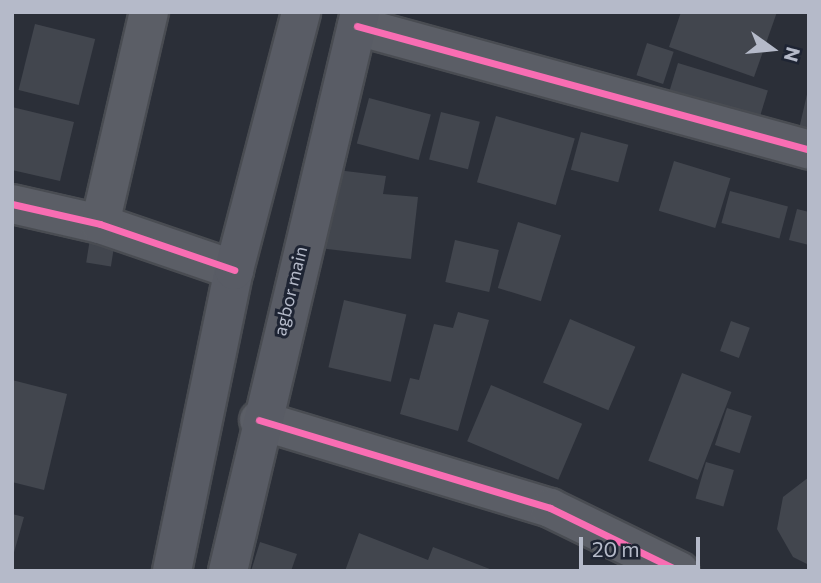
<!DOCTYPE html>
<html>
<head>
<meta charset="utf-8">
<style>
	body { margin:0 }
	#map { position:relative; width:821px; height:583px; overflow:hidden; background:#2b2f38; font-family:Commissioner,sans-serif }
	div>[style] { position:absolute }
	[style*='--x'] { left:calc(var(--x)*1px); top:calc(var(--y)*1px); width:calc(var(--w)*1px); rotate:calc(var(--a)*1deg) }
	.building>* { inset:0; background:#42464e; transform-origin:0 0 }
	.roads { filter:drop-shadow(2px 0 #494c52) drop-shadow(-2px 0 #494c52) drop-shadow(0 2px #494c52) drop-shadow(0 -2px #494c52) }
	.minor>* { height:38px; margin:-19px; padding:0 19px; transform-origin:19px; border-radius:19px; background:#5b5e66 }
	.secondary>* { height:38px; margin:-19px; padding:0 19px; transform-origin:19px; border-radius:19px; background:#595c65 }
	.cycleway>* { height:7px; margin:-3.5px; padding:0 3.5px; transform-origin:3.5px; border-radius:3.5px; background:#f96db3 }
	span { translate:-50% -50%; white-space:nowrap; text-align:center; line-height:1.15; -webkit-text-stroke:6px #1e2433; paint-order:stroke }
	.street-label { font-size:18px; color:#b5bac9 }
	.frame { position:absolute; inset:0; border:14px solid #b5bac9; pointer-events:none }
	.north { position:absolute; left:737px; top:14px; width:70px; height:70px; -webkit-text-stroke:5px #1e2433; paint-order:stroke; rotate:105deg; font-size:19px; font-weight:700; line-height:28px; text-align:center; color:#b5bac9 }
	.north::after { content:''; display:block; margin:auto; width:24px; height:32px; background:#b5bac9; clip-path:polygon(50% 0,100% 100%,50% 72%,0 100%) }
	.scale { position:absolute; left:579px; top:537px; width:121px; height:32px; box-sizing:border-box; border:4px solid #b5bac9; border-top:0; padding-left:9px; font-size:21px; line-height:24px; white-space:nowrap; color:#b5bac9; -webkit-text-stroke:5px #1e2433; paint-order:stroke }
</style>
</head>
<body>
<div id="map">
	<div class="building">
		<i style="clip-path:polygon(681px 12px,777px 12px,754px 77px,669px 47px)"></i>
		<i style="left:35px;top:24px;width:62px;height:68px;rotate:14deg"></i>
		<i style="left:647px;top:43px;width:28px;height:34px;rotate:18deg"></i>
		<i style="left:678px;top:63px;width:94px;height:31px;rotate:17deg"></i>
		<i style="clip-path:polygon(808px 90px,809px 90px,809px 131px,799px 129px)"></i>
		<i style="left:369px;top:98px;width:64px;height:47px;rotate:15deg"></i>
		<i style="clip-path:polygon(12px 107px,74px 122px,60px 181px,12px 170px)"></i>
		<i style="left:441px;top:112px;width:40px;height:49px;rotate:14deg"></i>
		<i style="left:496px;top:116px;width:82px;height:69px;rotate:16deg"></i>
		<i style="left:581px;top:132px;width:49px;height:39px;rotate:15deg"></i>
		<i style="left:674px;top:161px;width:59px;height:52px;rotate:17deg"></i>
		<i style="clip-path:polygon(329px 169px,386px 176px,383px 194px,418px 197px,411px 259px,319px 248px)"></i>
		<i style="left:730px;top:191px;width:60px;height:33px;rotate:15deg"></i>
		<i style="clip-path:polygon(797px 209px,809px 212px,809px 245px,789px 240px)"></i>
		<i style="left:518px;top:222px;width:45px;height:69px;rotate:17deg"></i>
		<i style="left:92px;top:226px;width:25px;height:37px;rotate:9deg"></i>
		<i style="left:455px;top:240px;width:45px;height:43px;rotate:13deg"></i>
		<i style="left:344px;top:300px;width:64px;height:69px;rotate:13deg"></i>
		<i style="clip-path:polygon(458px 312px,489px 320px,458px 431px,400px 414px,410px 378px,419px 380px,434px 324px,453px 328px)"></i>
		<i style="left:570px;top:319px;width:71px;height:69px;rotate:23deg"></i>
		<i style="left:731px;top:321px;width:20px;height:32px;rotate:20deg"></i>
		<i style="left:682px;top:373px;width:53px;height:94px;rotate:21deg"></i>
		<i style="clip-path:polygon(12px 380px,67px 394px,44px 490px,12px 482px)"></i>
		<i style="left:491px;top:385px;width:99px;height:61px;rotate:23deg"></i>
		<i style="left:727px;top:408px;width:26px;height:39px;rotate:18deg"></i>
		<i style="left:706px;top:462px;width:29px;height:38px;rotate:16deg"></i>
		<i style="clip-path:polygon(809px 477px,809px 565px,793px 557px,777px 529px,783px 497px)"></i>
		<i style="clip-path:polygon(12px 514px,24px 517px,13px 556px,12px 556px)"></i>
		<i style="clip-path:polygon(359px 533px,428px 560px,433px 547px,495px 571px,345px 571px)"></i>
		<i style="clip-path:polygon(260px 542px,297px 554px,291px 571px,251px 571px)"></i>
	</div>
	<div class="roads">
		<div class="minor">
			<i style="--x:357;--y:26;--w:469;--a:15.3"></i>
			<i style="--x:12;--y:204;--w:90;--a:12.8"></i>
			<i style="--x:100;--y:224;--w:142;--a:18.9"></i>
			<i style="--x:100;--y:224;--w:218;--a:-77"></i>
			<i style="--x:259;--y:420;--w:304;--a:16.8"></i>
			<i style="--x:550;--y:508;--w:144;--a:26"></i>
		</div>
		<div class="secondary">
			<i style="--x:172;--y:571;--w:307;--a:-78.4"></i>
			<i style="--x:234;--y:270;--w:267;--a:-75.4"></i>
			<i style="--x:228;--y:571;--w:574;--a:-76.71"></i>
		</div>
	</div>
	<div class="cycleway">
		<i style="--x:357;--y:26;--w:469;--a:15.3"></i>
		<i style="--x:12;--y:204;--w:90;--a:12.8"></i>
		<i style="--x:100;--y:224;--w:142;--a:18.9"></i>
		<i style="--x:259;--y:420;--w:304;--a:16.8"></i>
		<i style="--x:550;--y:508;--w:144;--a:26"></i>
	</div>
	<div class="street-label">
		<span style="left:290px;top:291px;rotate:-76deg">agbor main</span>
	</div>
	<div class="frame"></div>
	<div class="north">N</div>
	<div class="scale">20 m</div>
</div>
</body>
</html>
